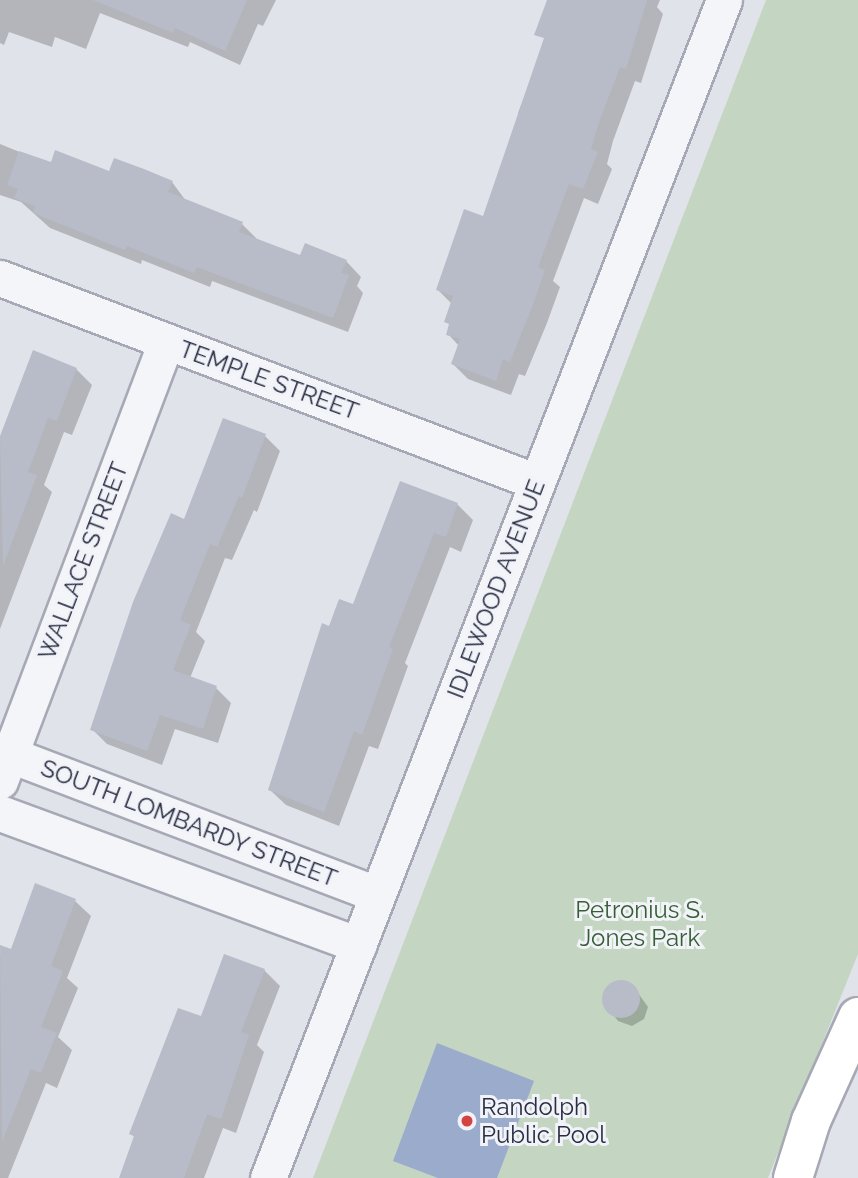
<!DOCTYPE html>
<html>
<head>
<meta charset="utf-8">
<style>
	body { margin:0 }
	#map { position:relative; width:858px; height:1178px; overflow:hidden; background:#e1e3ea; font-family:Raleway,sans-serif }
	div>[style] { position:absolute }
	[style*='--x'] { left:calc(var(--x)*1px); top:calc(var(--y)*1px); width:calc(var(--w)*1px); rotate:calc(var(--a)*1deg) }
	.green>* { inset:0; background:#c4d5c2 }
	.water>* { inset:0; background:#9babcc }
	.shadow>* { inset:0; background:#0003 }
	.building>* { inset:0; background:#b8bcc8 }
	.round { border-radius:50% }
	.roads { filter:drop-shadow(2px 0 #a6a9b5) drop-shadow(-2px 0 #a6a9b5) drop-shadow(0 2px #a6a9b5) drop-shadow(0 -2px #a6a9b5) }
	.street>* { height:35px; margin:-17.5px; padding:0 17.5px; transform-origin:17.5px; border-radius:17.5px; background:#f4f5f8 }
	.secondary>* { height:38px; margin:-19px; padding:0 19px; transform-origin:19px; border-radius:19px; background:#fff }
	.dots>* { width:19px; height:19px; translate:-50% -50%; box-sizing:border-box; border:4px solid #f1f3f8; border-radius:50% }
	span { translate:-50% -50%; white-space:nowrap; text-align:center; line-height:1.15; -webkit-text-stroke:6px #f1f3f8; paint-order:stroke }
	.street-label { font-size:24px; color:#292e43 }
	.park-label { font-size:24px; color:#375f35 }
	.poi-label { font-size:24px; color:#292e43 }
	.left { translate:0 -50%; text-align:left }
</style>
</head>
<body>
<div id="map">
	<div class="green">
		<i style="clip-path:polygon(766px 0,858px 0,858px 954px,768px 1178px,313px 1178px)"></i>
	</div>
	<div class="water">
		<i style="clip-path:polygon(437px 1043px,534px 1081px,497px 1178px,438px 1178px,393px 1161px)"></i>
	</div>
	<div class="shadow">
		<i style="clip-path:polygon(0 0,276px 0,263px 26px,258px 24px,240px 65px,190px 42px,188px 47px,100px 13px,86px 49px,55px 37px,52px 47px,9px 32px,4px 45px,0 43px)"></i>
		<i style="clip-path:polygon(562px 0,660px 0,657px 7px,663px 14px,641px 83px,635px 81px,613px 141px,607px 164px,612px 169px,598px 204px,584px 198px,553px 281px,560px 287px,547px 323px,525px 376px,519px 374px,511px 395px,468px 379px,453px 364px,459px 346px,448px 334px,452px 304px,438px 290px,484px 218px,522px 116px,518px 113px)"></i>
		<i style="clip-path:polygon(0 144px,52px 165px,172px 182px,186px 201px,242px 224px,257px 239px,301px 257px,346px 261px,361px 277px,357px 286px,363px 293px,348px 332px,212px 281px,210px 287px,142px 260px,141px 264px,50px 228px,21px 202px,0 195px)"></i>
		<i style="clip-path:polygon(34px 353px,76px 369px,92px 385px,72px 435px,64px 432px,44px 485px,52px 492px,0 629px,0 441px)"></i>
		<i style="clip-path:polygon(265px 436px,280px 451px,257px 512px,254px 510px,232px 560px,225px 558px,196px 632px,205px 641px,190px 678px,216px 688px,231px 703px,218px 743px,175px 729px,162px 765px,107px 744px,92px 729px,185px 521px)"></i>
		<i style="clip-path:polygon(457px 504px,473px 520px,461px 552px,450px 547px,405px 663px,408px 666px,378px 749px,369px 746px,339px 826px,286px 805px,270px 790px,330px 628px)"></i>
		<i style="clip-path:polygon(75px 901px,91px 916px,67px 978px,78px 988px,58px 1037px,72px 1050px,57px 1088px,46px 1083px,8px 1178px,0 1178px,0 956px,3px 948px,12px 952px)"></i>
		<i style="clip-path:polygon(264px 970px,280px 986px,257px 1045px,264px 1052px,236px 1133px,223px 1128px,204px 1178px,120px 1178px,135px 1138px,131px 1133px,202px 1019px)"></i>
		<i style="clip-path:polygon(619px 981px,633px 986px,648px 1007px,644px 1019px,632px 1026px,618px 1021px,603px 1001px,607px 987px)"></i>
	</div>
	<div class="building">
		<i style="clip-path:polygon(93px 0,247px 0,225px 51px,175px 28px,173px 33px)"></i>
		<i style="clip-path:polygon(547px 0,647px 0,626px 69px,620px 67px,598px 125px,591px 149px,598px 152px,583px 189px,569px 184px,538px 267px,545px 270px,532px 307px,510px 362px,503px 359px,496px 381px,451px 364px,460px 339px,446px 335px,449px 324px,444px 322px,453px 296px,436px 290px,464px 209px,483px 216px,544px 38px,534px 35px)"></i>
		<i style="clip-path:polygon(55px 150px,109px 171px,114px 158px,144px 169px,173px 181px,168px 192px,243px 222px,239px 232px,300px 255px,305px 243px,347px 260px,341px 273px,349px 275px,333px 318px,197px 267px,194px 273px,127px 246px,125px 250px,33px 213px,35px 206px,14px 198px,18px 189px,7px 185px,19px 151px,51px 162px)"></i>
		<i style="clip-path:polygon(33px 350px,77px 368px,57px 421px,48px 418px,28px 472px,37px 475px,3px 566px,0 436px)"></i>
		<i style="clip-path:polygon(223px 418px,266px 434px,242px 498px,239px 496px,217px 547px,210px 544px,180px 620px,191px 625px,173px 670px,217px 686px,203px 729px,160px 715px,147px 751px,90px 730px,133px 602px,171px 513px,184px 519px)"></i>
		<i style="clip-path:polygon(400px 481px,458px 503px,446px 537px,434px 533px,389px 647px,393px 649px,362px 735px,354px 731px,324px 812px,268px 790px,322px 623px,329px 626px,339px 599px,353px 604px)"></i>
		<i style="clip-path:polygon(35px 883px,76px 899px,51px 966px,63px 971px,41px 1027px,57px 1033px,41px 1073px,31px 1069px,2px 1142px,0 945px,11px 949px)"></i>
		<i style="clip-path:polygon(224px 954px,265px 969px,241px 1032px,249px 1035px,221px 1119px,207px 1114px,184px 1178px,119px 1178px,134px 1136px,129px 1134px,178px 1008px,201px 1016px)"></i>
		<i class="round" style="left:602px;top:980px;width:38px;height:38px"></i>
	</div>
	<div class="roads">
		<div class="street">
			<i style="--x:0;--y:278;--w:574;--a:20.8"></i>
			<i style="--x:0;--y:751;--w:403;--a:20.8"></i>
			<i style="--x:0;--y:781;--w:470;--a:-69.3"></i>
			<i style="--x:0;--y:813;--w:382;--a:20.2"></i>
			<i style="--x:268;--y:1178;--w:1263;--a:-68.84"></i>
		</div>
		<div class="secondary">
			<i style="--x:793;--y:1178;--w:60;--a:-72.5"></i>
			<i style="--x:811;--y:1121;--w:114;--a:-65.7"></i>
		</div>
	</div>
	<div class="dots">
		<i style="left:467px;top:1121px;background:#d44342"></i>
	</div>
	<div class="street-label">
		<span style="left:269px;top:380px;rotate:20deg">TEMPLE STREET</span>
		<span style="left:83px;top:561px;rotate:-69deg">WALLACE STREET</span>
		<span style="left:496px;top:589px;rotate:-69deg">IDLEWOOD AVENUE</span>
		<span style="left:189px;top:823px;rotate:21deg">SOUTH LOMBARDY STREET</span>
	</div>
	<div class="park-label">
		<span style="left:640px;top:924px">Petronius S.<br>Jones Park</span>
	</div>
	<div class="poi-label">
		<span class="left" style="left:481px;top:1121px">Randolph<br>Public Pool</span>
	</div>
</div>
</body>
</html>
